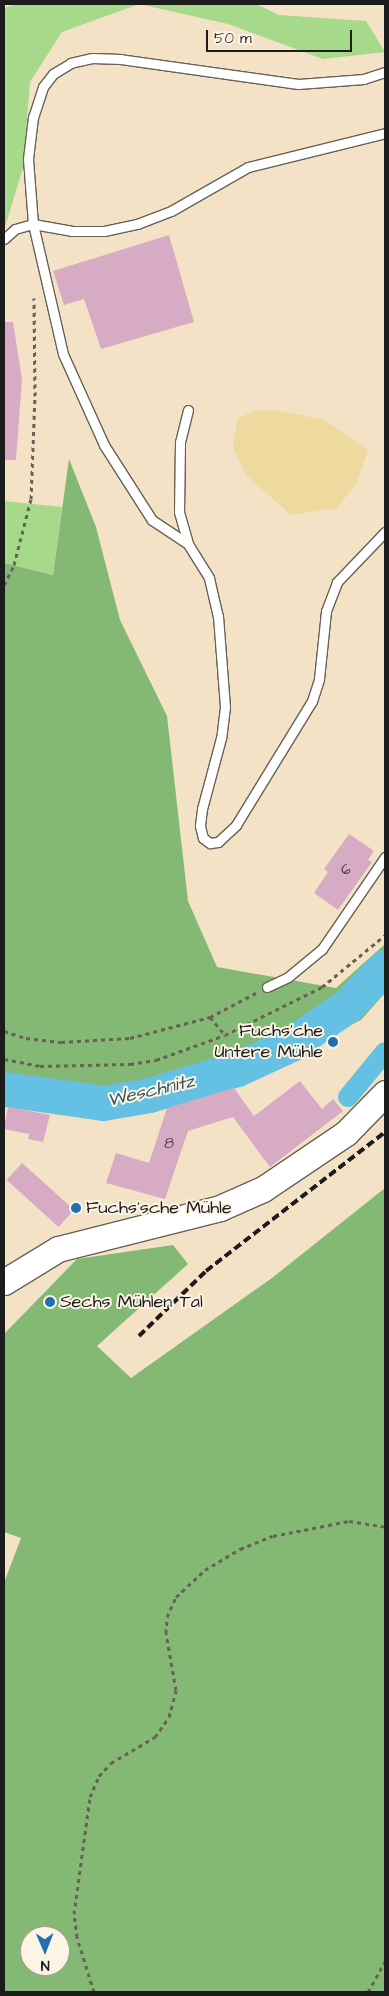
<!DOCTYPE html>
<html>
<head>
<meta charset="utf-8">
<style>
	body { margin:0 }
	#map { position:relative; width:389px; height:1996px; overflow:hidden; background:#f3e2c5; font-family:"Architects Daughter",sans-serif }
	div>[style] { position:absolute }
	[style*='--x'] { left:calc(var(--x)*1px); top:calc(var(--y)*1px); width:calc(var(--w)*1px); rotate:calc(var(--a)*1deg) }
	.green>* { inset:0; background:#a6d989 }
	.forest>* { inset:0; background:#84b975 }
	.sand>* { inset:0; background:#eeda9e }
	.canal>* { height:20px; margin:-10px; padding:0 10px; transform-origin:10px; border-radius:10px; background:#65c1e3 }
	.river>* { height:35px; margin:-17.5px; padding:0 17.5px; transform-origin:17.5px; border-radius:17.5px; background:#65c1e3 }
	.building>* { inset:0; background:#d8abc4; transform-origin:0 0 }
	.path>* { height:3px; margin-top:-1.5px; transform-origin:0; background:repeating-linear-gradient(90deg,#676157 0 4px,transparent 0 8px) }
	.roads { filter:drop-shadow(1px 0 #676157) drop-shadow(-1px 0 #676157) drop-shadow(0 1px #676157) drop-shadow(0 -1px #676157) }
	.service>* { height:9px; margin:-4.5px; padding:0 4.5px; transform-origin:4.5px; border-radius:4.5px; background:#fff }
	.secondary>* { height:25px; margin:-12.5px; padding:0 12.5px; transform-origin:12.5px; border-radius:12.5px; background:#fff }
	.rail>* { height:4px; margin-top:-2px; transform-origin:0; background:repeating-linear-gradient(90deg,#1c1c1c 0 8px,transparent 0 12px) }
	.dots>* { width:14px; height:14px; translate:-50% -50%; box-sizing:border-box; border:2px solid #fcf5e5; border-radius:50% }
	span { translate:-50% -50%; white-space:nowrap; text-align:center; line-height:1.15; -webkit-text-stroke:4px #fcf5e5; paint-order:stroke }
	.number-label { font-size:15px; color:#4b4046 }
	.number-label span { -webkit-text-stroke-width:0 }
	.poi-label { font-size:18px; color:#1c1c1c }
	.right { translate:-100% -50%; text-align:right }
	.left { translate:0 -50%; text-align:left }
	.water-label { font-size:19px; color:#365662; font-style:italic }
	.frame { position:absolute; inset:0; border:5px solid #1c1c1c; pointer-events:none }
	.north { position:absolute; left:20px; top:1926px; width:50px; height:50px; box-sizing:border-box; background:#fcf5e5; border:1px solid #a29e95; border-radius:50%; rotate:179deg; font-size:14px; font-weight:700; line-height:20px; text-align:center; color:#1c1c1c }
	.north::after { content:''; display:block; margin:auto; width:18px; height:22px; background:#1f6fb2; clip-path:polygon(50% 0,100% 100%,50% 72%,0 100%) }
	.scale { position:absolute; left:206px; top:30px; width:146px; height:22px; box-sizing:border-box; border:2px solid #1c1c1c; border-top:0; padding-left:6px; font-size:15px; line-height:18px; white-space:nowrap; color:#1c1c1c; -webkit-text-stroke:4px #fcf5e5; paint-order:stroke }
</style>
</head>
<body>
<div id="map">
	<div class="green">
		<i style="clip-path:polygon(16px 4px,256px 4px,279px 15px,366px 21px,385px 52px,323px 59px,228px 24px,139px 4px,62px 32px,30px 82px,23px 168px,4px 230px,4px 8px)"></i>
		<i style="clip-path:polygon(4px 501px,62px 507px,53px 575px,4px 563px)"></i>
	</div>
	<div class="forest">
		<i style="clip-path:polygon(69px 459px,96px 527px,120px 620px,167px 716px,188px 901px,217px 967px,336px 988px,385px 944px,385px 993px,361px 1020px,226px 1086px,109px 1106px,4px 1086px,4px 563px,53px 575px)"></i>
		<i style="clip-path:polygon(evenodd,385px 1188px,385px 1992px,4px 1992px,4px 1583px,21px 1538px,4px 1532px,4px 1334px,77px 1259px,173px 1245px,188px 1264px,97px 1346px,131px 1378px,272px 1278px,385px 1188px,30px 1936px,60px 1936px,60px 1966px,30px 1966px,30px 1936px)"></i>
	</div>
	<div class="sand">
		<i style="clip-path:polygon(277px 410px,324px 420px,368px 450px,357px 482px,337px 508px,291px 515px,246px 475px,233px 447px,237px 419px,254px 411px)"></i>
	</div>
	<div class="canal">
		<i style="--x:348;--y:1097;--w:58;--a:-50.6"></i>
	</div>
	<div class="river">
		<i style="--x:4;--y:1089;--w:100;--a:8"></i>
		<i style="--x:103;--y:1103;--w:47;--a:-9.9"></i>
		<i style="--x:149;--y:1095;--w:92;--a:-16.5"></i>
		<i style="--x:237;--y:1069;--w:60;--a:-24.8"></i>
		<i style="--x:291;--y:1044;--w:68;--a:-34.2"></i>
		<i style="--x:347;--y:1006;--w:54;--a:-45.7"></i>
	</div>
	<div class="building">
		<i style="clip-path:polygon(169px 235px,194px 322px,101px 349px,84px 299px,64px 305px,53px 271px)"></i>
		<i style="clip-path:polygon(4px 322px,13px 322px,22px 379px,16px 460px,4px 460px)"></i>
		<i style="clip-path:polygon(349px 834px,374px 851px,368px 860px,372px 862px,338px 910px,314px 893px,328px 872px,324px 869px)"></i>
		<i style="clip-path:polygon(300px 1081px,322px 1109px,333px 1099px,343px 1111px,270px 1167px,233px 1117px,188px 1131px,165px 1199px,106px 1183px,116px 1153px,149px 1163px,167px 1108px,234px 1088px,254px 1116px)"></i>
		<i style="clip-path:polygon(8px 1107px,50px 1115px,43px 1142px,28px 1139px,29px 1134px,4px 1129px)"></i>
		<i style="left:22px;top:1163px;width:70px;height:23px;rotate:42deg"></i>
	</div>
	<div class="path">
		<i style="--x:4;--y:585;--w:22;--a:-63"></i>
		<i style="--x:14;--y:565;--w:68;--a:-75.6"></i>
		<i style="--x:31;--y:499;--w:103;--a:-87.8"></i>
		<i style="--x:35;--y:396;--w:98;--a:-90.6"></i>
		<i style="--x:210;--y:1017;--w:23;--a:50"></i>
		<i style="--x:225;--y:1035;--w:108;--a:-26.3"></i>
		<i style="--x:322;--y:987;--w:82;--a:-39.5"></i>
		<i style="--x:4;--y:1031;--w:23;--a:18"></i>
		<i style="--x:26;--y:1038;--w:35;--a:7"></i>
		<i style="--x:61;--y:1042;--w:69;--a:-3.3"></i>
		<i style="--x:130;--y:1038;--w:83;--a:-14.7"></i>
		<i style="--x:210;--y:1017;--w:52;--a:-27.6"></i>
		<i style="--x:4;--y:1059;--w:37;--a:11"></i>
		<i style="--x:40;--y:1066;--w:90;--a:-1.3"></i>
		<i style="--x:130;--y:1064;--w:26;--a:-9"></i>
		<i style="--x:156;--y:1060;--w:73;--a:-19.9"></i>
		<i style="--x:94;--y:1992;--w:58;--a:-107.2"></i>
		<i style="--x:77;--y:1937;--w:23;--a:-97"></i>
		<i style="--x:74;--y:1914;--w:118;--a:-82.2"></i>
		<i style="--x:90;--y:1797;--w:23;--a:-67"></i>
		<i style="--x:99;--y:1776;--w:18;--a:-47"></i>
		<i style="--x:111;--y:1763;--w:51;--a:-30.6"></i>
		<i style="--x:155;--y:1737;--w:24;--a:-55"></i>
		<i style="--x:169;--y:1717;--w:28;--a:-75"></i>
		<i style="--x:176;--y:1690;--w:58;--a:-100"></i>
		<i style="--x:166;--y:1633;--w:16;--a:-86"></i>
		<i style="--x:167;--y:1617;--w:22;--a:-66"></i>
		<i style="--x:176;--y:1597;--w:40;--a:-43"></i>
		<i style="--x:205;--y:1570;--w:41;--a:-31"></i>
		<i style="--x:240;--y:1549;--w:35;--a:-22"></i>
		<i style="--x:273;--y:1536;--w:77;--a:-11.2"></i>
		<i style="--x:349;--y:1521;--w:36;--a:9"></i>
		<i style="--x:368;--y:1992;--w:35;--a:-61"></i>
	</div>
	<div class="roads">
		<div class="service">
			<i style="--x:385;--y:72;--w:22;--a:162"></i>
			<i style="--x:364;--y:79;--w:66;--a:175.7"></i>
			<i style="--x:298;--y:84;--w:179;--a:-172"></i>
			<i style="--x:121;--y:59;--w:29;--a:-178"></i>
			<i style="--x:92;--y:58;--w:22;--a:167"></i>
			<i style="--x:71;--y:63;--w:21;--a:149"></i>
			<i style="--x:53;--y:74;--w:16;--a:128"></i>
			<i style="--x:43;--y:87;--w:32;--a:108"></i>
			<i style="--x:33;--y:117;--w:42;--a:96.8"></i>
			<i style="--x:28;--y:159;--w:65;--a:85.6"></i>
			<i style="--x:33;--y:224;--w:40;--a:10"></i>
			<i style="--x:72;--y:231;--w:32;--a:0"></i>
			<i style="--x:104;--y:231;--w:34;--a:-12"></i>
			<i style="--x:137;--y:224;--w:36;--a:-21"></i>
			<i style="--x:171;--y:211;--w:89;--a:-29.7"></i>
			<i style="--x:248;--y:167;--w:141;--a:-13.9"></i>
			<i style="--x:4;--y:239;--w:15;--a:-42"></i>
			<i style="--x:15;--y:229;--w:19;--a:-16"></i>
			<i style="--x:33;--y:224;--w:133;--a:77"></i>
			<i style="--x:63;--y:354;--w:100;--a:65.7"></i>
			<i style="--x:104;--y:445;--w:89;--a:57.4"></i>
			<i style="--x:152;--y:520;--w:43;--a:33.7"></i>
			<i style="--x:188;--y:544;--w:40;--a:58"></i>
			<i style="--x:209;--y:578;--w:39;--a:77"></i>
			<i style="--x:218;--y:616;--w:91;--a:85.6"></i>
			<i style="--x:225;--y:707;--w:31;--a:97"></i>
			<i style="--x:221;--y:738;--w:73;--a:105"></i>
			<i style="--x:202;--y:809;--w:17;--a:97"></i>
			<i style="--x:200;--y:826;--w:12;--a:76"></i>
			<i style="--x:203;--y:838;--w:9;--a:36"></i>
			<i style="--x:210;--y:843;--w:8;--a:-7"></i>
			<i style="--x:218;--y:842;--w:25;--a:-43"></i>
			<i style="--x:236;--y:825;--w:145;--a:-58.5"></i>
			<i style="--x:312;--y:701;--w:23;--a:-72"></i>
			<i style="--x:319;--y:679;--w:68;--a:-84.1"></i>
			<i style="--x:326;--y:611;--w:31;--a:-69"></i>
			<i style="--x:337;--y:582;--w:69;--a:-46.2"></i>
			<i style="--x:188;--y:410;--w:33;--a:104"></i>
			<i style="--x:180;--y:442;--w:70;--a:90.8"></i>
			<i style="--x:179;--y:512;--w:33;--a:74"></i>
			<i style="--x:267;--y:987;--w:23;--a:-25"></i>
			<i style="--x:288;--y:977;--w:44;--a:-39.5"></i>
			<i style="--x:322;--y:949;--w:112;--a:-55.6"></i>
		</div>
		<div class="secondary">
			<i style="--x:4;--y:1282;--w:63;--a:-31.4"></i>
			<i style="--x:58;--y:1249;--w:167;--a:-14.2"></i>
			<i style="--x:220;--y:1208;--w:47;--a:-23.8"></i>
			<i style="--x:263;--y:1189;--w:100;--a:-34"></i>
			<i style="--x:346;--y:1133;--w:56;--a:-45.7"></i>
		</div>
	</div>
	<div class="rail">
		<i style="--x:139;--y:1336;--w:93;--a:-44.1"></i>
		<i style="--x:206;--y:1271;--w:227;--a:-37.8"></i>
	</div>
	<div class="dots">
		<i style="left:333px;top:1042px;background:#1f6fb2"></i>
		<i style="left:76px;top:1208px;background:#1f6fb2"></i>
		<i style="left:50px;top:1302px;background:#1f6fb2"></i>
	</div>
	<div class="number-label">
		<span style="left:346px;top:870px">6</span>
		<span style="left:169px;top:1144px">8</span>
	</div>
	<div class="poi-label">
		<span class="right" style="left:323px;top:1042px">Fuchs'che<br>Untere Mühle</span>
		<span class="left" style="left:86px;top:1208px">Fuchs'sche Mühle</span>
		<span class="left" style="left:60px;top:1302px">Sechs Mühlen Tal</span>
	</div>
	<div class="water-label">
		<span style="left:151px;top:1091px;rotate:-13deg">Weschnitz</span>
	</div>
	<div class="frame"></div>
	<div class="north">N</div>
	<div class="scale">50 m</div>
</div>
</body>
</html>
